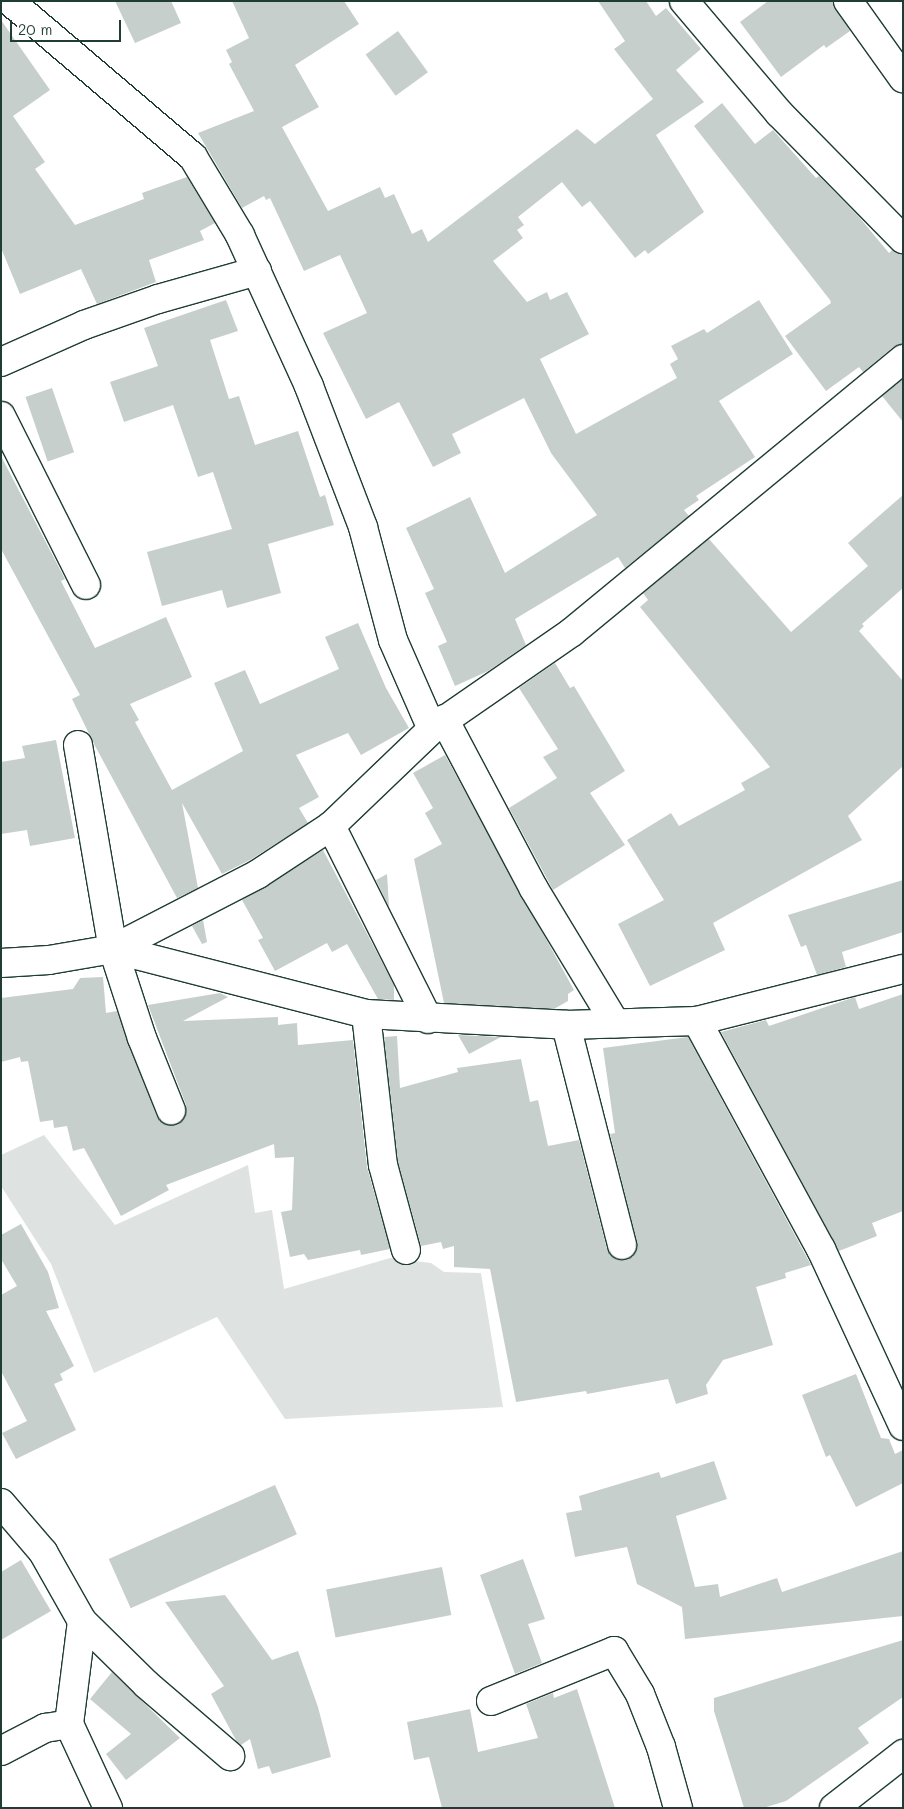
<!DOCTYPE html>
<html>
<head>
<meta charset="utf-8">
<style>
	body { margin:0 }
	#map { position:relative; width:904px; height:1809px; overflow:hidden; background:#fff; font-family:Mali,sans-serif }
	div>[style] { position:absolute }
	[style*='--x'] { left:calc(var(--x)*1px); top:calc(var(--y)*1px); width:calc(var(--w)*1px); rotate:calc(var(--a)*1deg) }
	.green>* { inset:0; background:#dee3e2 }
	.building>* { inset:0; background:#c7cfcc; transform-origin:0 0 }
	.roads { filter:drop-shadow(1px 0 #1f3d34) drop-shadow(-1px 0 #1f3d34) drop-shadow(0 1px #1f3d34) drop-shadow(0 -1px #1f3d34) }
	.street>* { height:28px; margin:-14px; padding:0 14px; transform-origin:14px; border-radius:14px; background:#fff }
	span { translate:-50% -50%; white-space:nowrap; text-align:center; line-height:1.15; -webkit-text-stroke:4px #fff; paint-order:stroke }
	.frame { position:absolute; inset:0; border:2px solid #1f3d34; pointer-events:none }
	.scale { position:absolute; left:10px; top:20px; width:111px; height:22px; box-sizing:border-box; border:2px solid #1f3d34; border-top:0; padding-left:6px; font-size:15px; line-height:18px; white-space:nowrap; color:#1f3d34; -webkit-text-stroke:4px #fff; paint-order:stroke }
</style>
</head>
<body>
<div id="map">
	<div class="green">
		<i style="clip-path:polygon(44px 1135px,115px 1225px,248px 1165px,255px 1213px,272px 1210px,284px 1289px,390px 1258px,431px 1263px,444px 1272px,481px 1273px,503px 1407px,285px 1419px,217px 1317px,94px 1373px,51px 1264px,1px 1186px,1px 1155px)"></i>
	</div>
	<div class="building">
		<i style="clip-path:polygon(115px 1px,171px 1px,181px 23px,135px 43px)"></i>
		<i style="clip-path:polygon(232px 1px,344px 1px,359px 24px,295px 65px,319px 107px,282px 127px,328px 211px,380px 187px,385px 198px,394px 194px,412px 234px,422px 229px,428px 242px,577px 129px,595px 144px,653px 99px,614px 49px,625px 41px,598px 1px,646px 1px,656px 16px,666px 8px,701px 49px,676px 70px,704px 102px,656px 135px,704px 212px,648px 254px,645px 250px,635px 258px,590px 201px,582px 207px,562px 182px,518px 217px,524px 225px,517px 230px,523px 238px,493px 261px,527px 302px,547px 292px,550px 300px,567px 292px,589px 334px,540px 359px,576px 434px,677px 378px,670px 364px,678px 359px,671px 346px,704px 329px,707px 333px,759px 300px,793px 354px,719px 401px,755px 457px,696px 496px,699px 500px,684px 510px,689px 516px,625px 568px,618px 557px,515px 619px,526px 645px,488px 671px,455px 686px,438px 646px,447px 642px,425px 593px,434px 589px,406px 528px,470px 497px,505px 573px,597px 515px,551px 453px,524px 398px,452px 434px,461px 453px,433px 467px,399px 402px,366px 419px,323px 333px,367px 313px,340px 255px,304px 271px,270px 198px,266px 200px,264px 196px,242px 208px,198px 133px,254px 111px,229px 64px,232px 62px,226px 50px,249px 38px)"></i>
		<i style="clip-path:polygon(768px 1px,833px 1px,850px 31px,826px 48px,824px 45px,781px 77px,740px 22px)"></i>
		<i style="clip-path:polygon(1px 20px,50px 90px,13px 116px,45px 162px,35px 169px,75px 225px,144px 199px,142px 193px,187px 177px,215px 223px,200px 231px,204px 240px,149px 260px,156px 282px,97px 304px,81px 269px,20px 294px,1px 248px)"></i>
		<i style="left:398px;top:31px;width:51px;height:40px;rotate:54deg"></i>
		<i style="clip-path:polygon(722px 103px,755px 144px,773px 130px,816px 178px,819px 176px,859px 217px,889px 253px,892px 250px,903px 254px,903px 344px,893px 347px,863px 372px,859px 367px,826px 391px,785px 336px,831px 303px,830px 300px,694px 126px)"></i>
		<i style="clip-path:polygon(226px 300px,238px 331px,210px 340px,229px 399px,239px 396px,255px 445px,298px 431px,320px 497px,325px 495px,334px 525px,268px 544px,281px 593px,227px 608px,222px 590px,162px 606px,147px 552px,232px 529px,213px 472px,198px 477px,173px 405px,124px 422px,110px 382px,158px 366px,144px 328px)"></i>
		<i style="clip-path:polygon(903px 379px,903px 422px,882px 396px)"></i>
		<i style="left:52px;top:388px;width:68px;height:28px;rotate:71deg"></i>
		<i style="clip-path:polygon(1px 456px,65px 579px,61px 581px,95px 648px,166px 617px,192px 677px,130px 704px,139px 720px,135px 722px,172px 790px,243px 751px,214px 683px,245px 670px,260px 704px,339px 669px,325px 637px,358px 623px,386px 688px,409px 728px,361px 755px,348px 733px,296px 755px,319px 797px,299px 808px,308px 823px,250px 860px,222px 874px,182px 803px,198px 888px,177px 898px,94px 744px,72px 699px,80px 695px,1px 549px)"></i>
		<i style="clip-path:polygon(903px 495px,903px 588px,862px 624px,864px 626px,859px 631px,903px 681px,903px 766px,848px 816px,862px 840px,713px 923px,725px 950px,650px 986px,618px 924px,664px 900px,627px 840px,671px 813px,679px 826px,745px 790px,741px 783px,770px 767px,640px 607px,648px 600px,643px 593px,709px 539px,791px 632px,868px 566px,848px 543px)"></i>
		<i style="clip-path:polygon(555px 663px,570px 688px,574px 686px,625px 771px,590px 793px,625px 845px,553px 890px,509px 808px,557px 778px,543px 757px,558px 749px,519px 688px)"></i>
		<i style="clip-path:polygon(56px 740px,75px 838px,30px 846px,27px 830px,1px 834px,1px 762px,25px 758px,22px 746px)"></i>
		<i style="clip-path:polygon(445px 755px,574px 990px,568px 994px,568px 1001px,554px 1009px,444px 1003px,414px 859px,442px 844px,425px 813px,433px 808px,413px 773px)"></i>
		<i style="clip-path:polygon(323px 850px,394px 985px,394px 1000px,378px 999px,347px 944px,332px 952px,327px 943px,275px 971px,258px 940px,263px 938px,242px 900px)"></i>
		<i style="clip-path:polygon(387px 874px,389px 907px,376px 880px)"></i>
		<i style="clip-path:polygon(903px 880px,903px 932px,842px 952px,846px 967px,817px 975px,806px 945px,801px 947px,788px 915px)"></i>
		<i style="clip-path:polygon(203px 920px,207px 942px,202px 944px,192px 926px)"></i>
		<i style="clip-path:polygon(103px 977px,106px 1013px,117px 1011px,157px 1116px,168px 1125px,183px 1120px,186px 1105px,148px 1005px,220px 993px,228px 997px,183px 1021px,278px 1017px,278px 1025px,297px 1023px,298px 1045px,353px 1040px,367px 1167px,390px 1249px,361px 1255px,360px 1250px,308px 1260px,304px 1254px,290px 1257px,281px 1212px,292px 1210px,294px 1157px,275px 1158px,274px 1144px,166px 1185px,169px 1190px,121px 1216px,84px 1148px,73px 1151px,67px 1126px,54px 1128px,53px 1120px,40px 1122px,28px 1061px,21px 1062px,20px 1057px,1px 1062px,1px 998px,73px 989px,80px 978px)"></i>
		<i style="clip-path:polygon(903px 994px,903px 1211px,872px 1223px,877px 1236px,839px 1251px,721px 1032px,766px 1020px,769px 1026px,855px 997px,859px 1009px)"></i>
		<i style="clip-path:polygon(458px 1035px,501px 1037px,469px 1054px)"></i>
		<i style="clip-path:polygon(397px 1036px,400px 1088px,458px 1072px,457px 1068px,521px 1059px,530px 1102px,538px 1100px,548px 1146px,579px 1140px,607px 1249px,617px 1260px,625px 1260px,633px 1256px,637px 1242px,610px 1134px,615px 1133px,603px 1048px,688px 1037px,811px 1265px,785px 1273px,786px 1278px,756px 1287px,773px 1345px,723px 1360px,706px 1385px,708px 1394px,676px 1404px,668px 1379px,587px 1394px,586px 1391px,516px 1402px,490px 1269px,454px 1267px,454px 1246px,443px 1249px,441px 1242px,421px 1246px,398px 1162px,384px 1037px)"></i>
		<i style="clip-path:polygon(21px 1224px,48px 1272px,59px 1308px,46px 1311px,74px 1366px,60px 1374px,63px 1380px,54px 1384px,76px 1430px,16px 1459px,2px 1433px,27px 1421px,1px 1371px,1px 1295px,17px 1286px,1px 1259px,1px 1235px)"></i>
		<i style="clip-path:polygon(856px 1374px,881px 1438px,889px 1439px,895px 1454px,903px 1450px,903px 1483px,856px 1507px,830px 1455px,826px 1457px,802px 1395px)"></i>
		<i style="clip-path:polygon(714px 1461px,727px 1499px,676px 1516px,695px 1587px,718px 1584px,720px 1597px,777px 1578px,782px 1592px,903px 1551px,903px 1616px,685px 1639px,682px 1607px,637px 1584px,627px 1547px,575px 1557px,566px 1513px,582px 1510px,579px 1496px,659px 1472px,661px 1478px)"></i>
		<i style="left:275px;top:1485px;width:54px;height:182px;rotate:66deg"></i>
		<i style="clip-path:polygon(523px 1559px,545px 1619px,528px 1624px,542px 1663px,515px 1674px,480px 1575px)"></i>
		<i style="clip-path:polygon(21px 1560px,51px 1611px,1px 1640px,1px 1572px)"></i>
		<i style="left:442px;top:1567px;width:49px;height:118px;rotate:79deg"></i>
		<i style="clip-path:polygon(225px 1595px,272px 1660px,298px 1651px,318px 1707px,331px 1757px,272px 1774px,269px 1766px,258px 1769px,250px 1739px,241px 1745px,237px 1742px,211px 1694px,224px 1686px,165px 1602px)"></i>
		<i style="clip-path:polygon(903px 1640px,903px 1697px,858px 1728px,869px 1743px,786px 1801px,763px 1808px,744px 1808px,714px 1711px,714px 1698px)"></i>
		<i style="clip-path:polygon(112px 1672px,180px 1738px,126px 1780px,106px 1754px,131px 1734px,90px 1699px)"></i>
		<i style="clip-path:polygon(577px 1689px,615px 1808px,442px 1808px,429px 1757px,414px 1760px,407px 1722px,470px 1709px,478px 1752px,538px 1738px,526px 1704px,553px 1693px,554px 1698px)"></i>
	</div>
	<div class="roads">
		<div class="street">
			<i style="--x:684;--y:1;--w:147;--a:49.7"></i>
			<i style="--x:779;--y:113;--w:177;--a:45.5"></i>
			<i style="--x:848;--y:1;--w:95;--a:54.5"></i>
			<i style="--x:1;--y:362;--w:91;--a:-24"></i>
			<i style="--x:84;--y:325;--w:78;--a:-19.4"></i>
			<i style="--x:158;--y:299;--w:103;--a:-15.8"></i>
			<i style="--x:1;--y:416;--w:189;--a:63.3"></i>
			<i style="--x:444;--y:719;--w:192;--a:62.1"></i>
			<i style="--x:534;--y:889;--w:157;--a:58.8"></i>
			<i style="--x:432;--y:729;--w:170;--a:-34.7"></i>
			<i style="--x:572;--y:632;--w:429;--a:-39.5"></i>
			<i style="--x:78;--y:745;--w:207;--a:80.3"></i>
			<i style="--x:113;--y:949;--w:94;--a:72"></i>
			<i style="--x:142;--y:1038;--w:78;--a:68.1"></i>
			<i style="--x:331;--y:826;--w:216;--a:63.3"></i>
			<i style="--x:113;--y:949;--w:261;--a:14.4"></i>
			<i style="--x:366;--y:1014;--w:200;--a:3.1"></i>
			<i style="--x:566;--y:1025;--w:131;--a:-1.7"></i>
			<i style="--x:697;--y:1021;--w:212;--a:-14.2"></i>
			<i style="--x:1;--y:963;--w:48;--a:-3.6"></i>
			<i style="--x:49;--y:960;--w:65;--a:-9.8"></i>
			<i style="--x:113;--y:949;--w:163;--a:-27.3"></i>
			<i style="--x:258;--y:874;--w:87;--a:-33.3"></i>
			<i style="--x:331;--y:826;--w:140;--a:-43.8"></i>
			<i style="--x:432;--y:729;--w:97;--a:-113.7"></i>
			<i style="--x:393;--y:640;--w:117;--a:-104.9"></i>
			<i style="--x:363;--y:527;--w:151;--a:-111"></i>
			<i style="--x:309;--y:386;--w:166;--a:-114.6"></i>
			<i style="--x:240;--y:235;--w:91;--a:-121.1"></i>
			<i style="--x:193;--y:157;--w:240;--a:-139.6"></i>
			<i style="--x:366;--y:1014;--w:152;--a:83.6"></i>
			<i style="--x:383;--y:1165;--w:88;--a:74.9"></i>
			<i style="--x:697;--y:1021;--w:260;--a:61.5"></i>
			<i style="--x:821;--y:1249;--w:195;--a:65.1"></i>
			<i style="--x:566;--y:1025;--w:227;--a:75.7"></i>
			<i style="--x:1;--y:1503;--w:65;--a:49.4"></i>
			<i style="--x:43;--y:1552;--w:79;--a:60.5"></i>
			<i style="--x:82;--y:1621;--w:104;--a:97.2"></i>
			<i style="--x:69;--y:1724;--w:93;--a:65.1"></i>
			<i style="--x:82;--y:1621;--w:90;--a:44.5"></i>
			<i style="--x:146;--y:1684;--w:111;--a:40.6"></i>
			<i style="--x:491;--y:1701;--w:133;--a:-22.1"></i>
			<i style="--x:614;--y:1651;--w:50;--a:58.8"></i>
			<i style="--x:640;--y:1694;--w:57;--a:68.4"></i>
			<i style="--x:661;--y:1747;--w:63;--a:74.4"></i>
			<i style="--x:1;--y:1751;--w:50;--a:-27.6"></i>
			<i style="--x:45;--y:1728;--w:24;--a:-9"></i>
			<i style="--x:834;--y:1808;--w:88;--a:-38"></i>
		</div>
	</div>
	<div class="frame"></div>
	<div class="scale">20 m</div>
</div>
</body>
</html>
